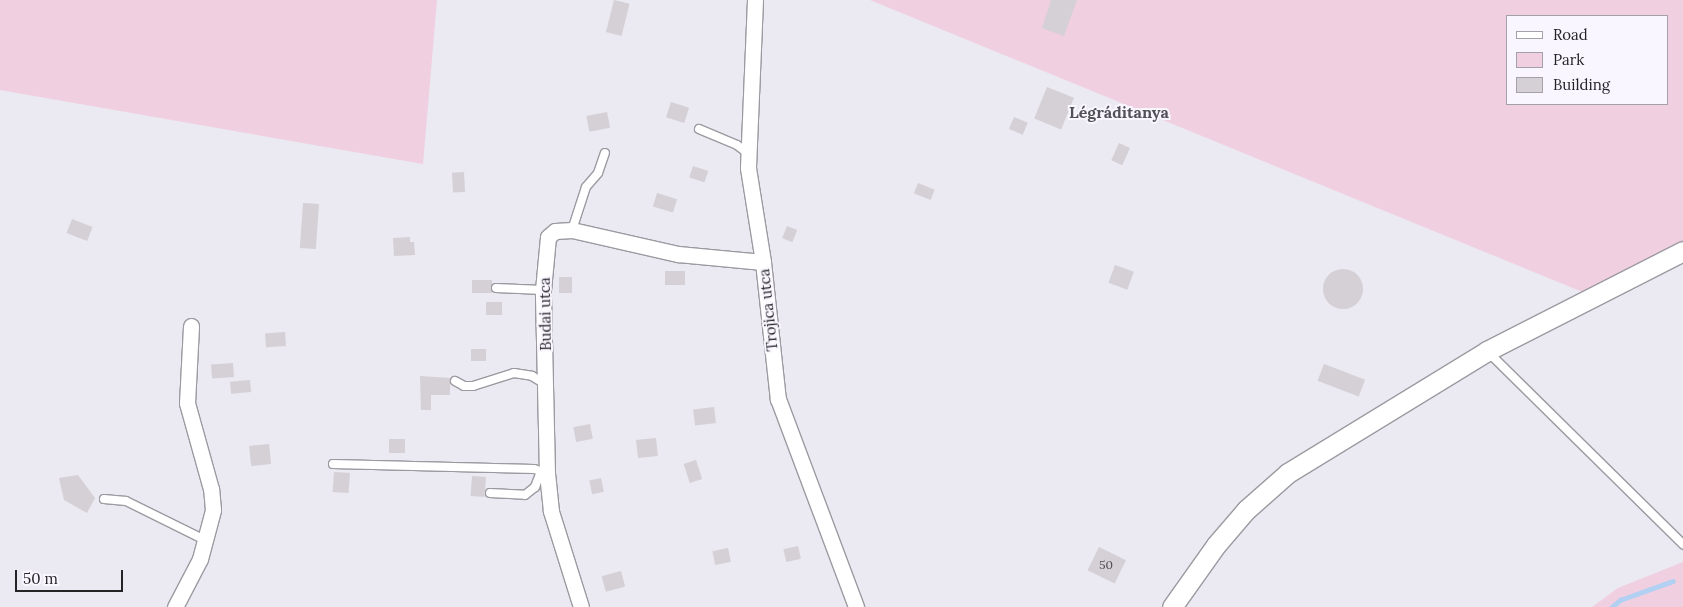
<!DOCTYPE html>
<html>
<head>
<meta charset="utf-8">
<style>
	body { margin:0 }
	#map { position:relative; width:1683px; height:607px; overflow:hidden; background:#ebe9f1; font-family:Lora,serif }
	div>[style] { position:absolute }
	[style*='--x'] { left:calc(var(--x)*1px); top:calc(var(--y)*1px); width:calc(var(--w)*1px); rotate:calc(var(--a)*1deg) }
	.green>* { inset:0; background:#f0cfe1 }
	.stream>* { height:4.5px; margin:-2.25px; padding:0 2.25px; transform-origin:2.25px; border-radius:2.25px; background:#b1d0f2 }
	.building>* { inset:0; background:#d5cfd6; transform-origin:0 0 }
	.round { border-radius:50% }
	.roads { filter:drop-shadow(1px 0 #9c9aa1) drop-shadow(-1px 0 #9c9aa1) drop-shadow(0 1px #9c9aa1) drop-shadow(0 -1px #9c9aa1) }
	.service>* { height:8px; margin:-4px; padding:0 4px; transform-origin:4px; border-radius:4px; background:#fff }
	.minor>* { height:15px; margin:-7.5px; padding:0 7.5px; transform-origin:7.5px; border-radius:7.5px; background:#fff }
	.tertiary>* { height:19px; margin:-9.5px; padding:0 9.5px; transform-origin:9.5px; border-radius:9.5px; background:#fff }
	span { translate:-50% -50%; white-space:nowrap; text-align:center; line-height:1.15; -webkit-text-stroke:4px #f9f6ff; paint-order:stroke }
	.number-label { font-size:12px; color:#504e52 }
	.number-label span { -webkit-text-stroke-width:0 }
	.street-label { font-size:15px; color:#242326 }
	.neighbourhood-label { font-size:16px; color:#525157; font-weight:700 }
	.legend { position:absolute; left:1506px; top:15px; width:162px; height:90px; box-sizing:border-box; background:#f9f6ff; border:1px solid #a4a2a8; margin:0; padding:6px 9px; list-style:none; font-size:15px; color:#242326 }
	.legend li { display:flex; align-items:center; gap:10px; height:25px }
	.legend b { width:25px; border:1px solid #a4a2a8 }
	.scale { position:absolute; left:15px; top:570px; width:108px; height:22px; box-sizing:border-box; border:2px solid #242326; border-top:0; padding-left:6px; font-size:15px; line-height:18px; white-space:nowrap; color:#242326; -webkit-text-stroke:4px #f9f6ff; paint-order:stroke }
</style>
</head>
<body>
<div id="map">
	<div class="green">
		<i style="clip-path:polygon(0 0,437px 0,423px 164px,0 90px)"></i>
		<i style="clip-path:polygon(evenodd,870px 0,1683px 0,1683px 241px,1585px 293px,870px 0,1507px 16px,1667px 16px,1667px 104px,1507px 104px,1507px 16px)"></i>
		<i style="clip-path:polygon(1683px 562px,1683px 607px,1592px 607px,1618px 588px)"></i>
	</div>
	<div class="stream">
		<i style="--x:1612;--y:607;--w:11;--a:-41"></i>
		<i style="--x:1620;--y:600;--w:56;--a:-19.7"></i>
	</div>
	<div class="building">
		<i style="left:614px;top:0;width:16px;height:33px;rotate:14deg"></i>
		<i style="clip-path:polygon(1051px 0,1077px 0,1064px 36px,1042px 28px)"></i>
		<i style="left:1047px;top:87px;width:29px;height:34px;rotate:22deg"></i>
		<i style="left:671px;top:102px;width:19px;height:16px;rotate:18deg"></i>
		<i style="left:607px;top:112px;width:16px;height:21px;rotate:79deg"></i>
		<i style="left:1014px;top:117px;width:15px;height:13px;rotate:23deg"></i>
		<i style="left:1119px;top:143px;width:12px;height:19px;rotate:24deg"></i>
		<i style="left:693px;top:166px;width:16px;height:12px;rotate:18deg"></i>
		<i style="left:464px;top:172px;width:20px;height:12px;rotate:87deg"></i>
		<i style="left:918px;top:183px;width:18px;height:11px;rotate:22deg"></i>
		<i style="left:657px;top:193px;width:21px;height:14px;rotate:17deg"></i>
		<i style="left:303px;top:203px;width:16px;height:45px;rotate:4deg"></i>
		<i style="left:72px;top:219px;width:22px;height:15px;rotate:21deg"></i>
		<i style="left:787px;top:226px;width:11px;height:13px;rotate:22deg"></i>
		<i style="clip-path:polygon(410px 237px,410px 242px,414px 242px,415px 255px,394px 256px,393px 238px)"></i>
		<i style="left:1115px;top:265px;width:20px;height:19px;rotate:20deg"></i>
		<i class="round" style="left:1323px;top:269px;width:40px;height:40px"></i>
		<i style="left:665px;top:271px;width:20px;height:14px"></i>
		<i style="left:559px;top:277px;width:13px;height:16px"></i>
		<i style="left:472px;top:280px;width:20px;height:13px"></i>
		<i style="left:486px;top:302px;width:16px;height:13px"></i>
		<i style="left:285px;top:332px;width:14px;height:20px;rotate:86deg"></i>
		<i style="left:471px;top:349px;width:15px;height:12px"></i>
		<i style="left:233px;top:363px;width:14px;height:22px;rotate:86deg"></i>
		<i style="left:1324px;top:364px;width:44px;height:18px;rotate:21deg"></i>
		<i style="clip-path:polygon(420px 376px,450px 378px,450px 395px,431px 395px,431px 410px,421px 410px)"></i>
		<i style="left:250px;top:380px;width:12px;height:20px;rotate:85deg"></i>
		<i style="left:714px;top:407px;width:16px;height:21px;rotate:83deg"></i>
		<i style="left:590px;top:424px;width:15px;height:17px;rotate:79deg"></i>
		<i style="left:656px;top:438px;width:18px;height:20px;rotate:84deg"></i>
		<i style="left:389px;top:439px;width:16px;height:14px"></i>
		<i style="left:269px;top:444px;width:20px;height:20px;rotate:84deg"></i>
		<i style="left:696px;top:460px;width:20px;height:13px;rotate:72deg"></i>
		<i style="left:334px;top:472px;width:16px;height:20px;rotate:4deg"></i>
		<i style="clip-path:polygon(78px 475px,95px 498px,87px 513px,64px 500px,59px 478px)"></i>
		<i style="left:472px;top:476px;width:14px;height:20px;rotate:4deg"></i>
		<i style="left:601px;top:478px;width:14px;height:12px;rotate:78deg"></i>
		<i style="left:798px;top:546px;width:13px;height:15px;rotate:77deg"></i>
		<i style="left:1099px;top:547px;width:30px;height:26px;rotate:26deg"></i>
		<i style="left:728px;top:548px;width:14px;height:16px;rotate:78deg"></i>
		<i style="left:621px;top:571px;width:16px;height:20px;rotate:75deg"></i>
	</div>
	<div class="roads">
		<div class="service">
			<i style="--x:699;--y:129;--w:41;--a:22.8"></i>
			<i style="--x:737;--y:145;--w:15;--a:37"></i>
			<i style="--x:572;--y:230;--w:45;--a:-72"></i>
			<i style="--x:586;--y:187;--w:18;--a:-49"></i>
			<i style="--x:598;--y:173;--w:21;--a:-71"></i>
			<i style="--x:496;--y:288;--w:47;--a:2.4"></i>
			<i style="--x:1488;--y:352;--w:274;--a:44.6"></i>
			<i style="--x:455;--y:381;--w:10;--a:29"></i>
			<i style="--x:464;--y:386;--w:9;--a:0"></i>
			<i style="--x:473;--y:386;--w:43;--a:-17.6"></i>
			<i style="--x:514;--y:373;--w:18;--a:9"></i>
			<i style="--x:532;--y:376;--w:15;--a:32"></i>
			<i style="--x:333;--y:464;--w:201;--a:1.4"></i>
			<i style="--x:534;--y:469;--w:14;--a:17"></i>
			<i style="--x:490;--y:493;--w:35;--a:3"></i>
			<i style="--x:525;--y:495;--w:13;--a:-39"></i>
			<i style="--x:535;--y:487;--w:17;--a:-69"></i>
			<i style="--x:104;--y:499;--w:22;--a:5"></i>
			<i style="--x:126;--y:501;--w:90;--a:26.3"></i>
		</div>
		<div class="minor">
			<i style="--x:755;--y:0;--w:168;--a:92.4"></i>
			<i style="--x:748;--y:168;--w:95;--a:80.9"></i>
			<i style="--x:763;--y:262;--w:138;--a:83.8"></i>
			<i style="--x:778;--y:399;--w:222;--a:69.4"></i>
			<i style="--x:175;--y:607;--w:54;--a:-62.5"></i>
			<i style="--x:200;--y:559;--w:51;--a:-75.1"></i>
			<i style="--x:213;--y:510;--w:21;--a:-95"></i>
			<i style="--x:211;--y:489;--w:89;--a:-105.6"></i>
			<i style="--x:187;--y:403;--w:77;--a:-87"></i>
			<i style="--x:581;--y:607;--w:101;--a:-107.4"></i>
			<i style="--x:551;--y:511;--w:38;--a:-96"></i>
			<i style="--x:547;--y:473;--w:183;--a:-91.3"></i>
			<i style="--x:543;--y:290;--w:53;--a:-84.6"></i>
			<i style="--x:548;--y:237;--w:9;--a:-41"></i>
			<i style="--x:555;--y:231;--w:17;--a:-3"></i>
			<i style="--x:572;--y:230;--w:109;--a:12.8"></i>
			<i style="--x:678;--y:254;--w:85;--a:5.4"></i>
		</div>
		<div class="tertiary">
			<i style="--x:1172;--y:607;--w:76;--a:-54.6"></i>
			<i style="--x:1216;--y:545;--w:46;--a:-49.4"></i>
			<i style="--x:1246;--y:510;--w:56;--a:-41.4"></i>
			<i style="--x:1288;--y:473;--w:233;--a:-31.5"></i>
			<i style="--x:1487;--y:351;--w:220;--a:-27"></i>
		</div>
	</div>
	<div class="number-label">
		<span style="left:1106px;top:565px">50</span>
	</div>
	<div class="street-label">
		<span style="left:768px;top:310px;rotate:-96deg">Trojica utca</span>
		<span style="left:545px;top:314px;rotate:-91deg">Budai utca</span>
	</div>
	<div class="neighbourhood-label">
		<span style="left:1119px;top:112px">Légráditanya</span>
	</div>
	<ul class="legend">
	<li><b style="height:6px;background:#fff"></b>Road</li>
	<li><b style="height:14px;background:#f0cfe1"></b>Park</li>
	<li><b style="height:14px;background:#d5cfd6"></b>Building</li>
	</ul>
	<div class="scale">50 m</div>
</div>
</body>
</html>
